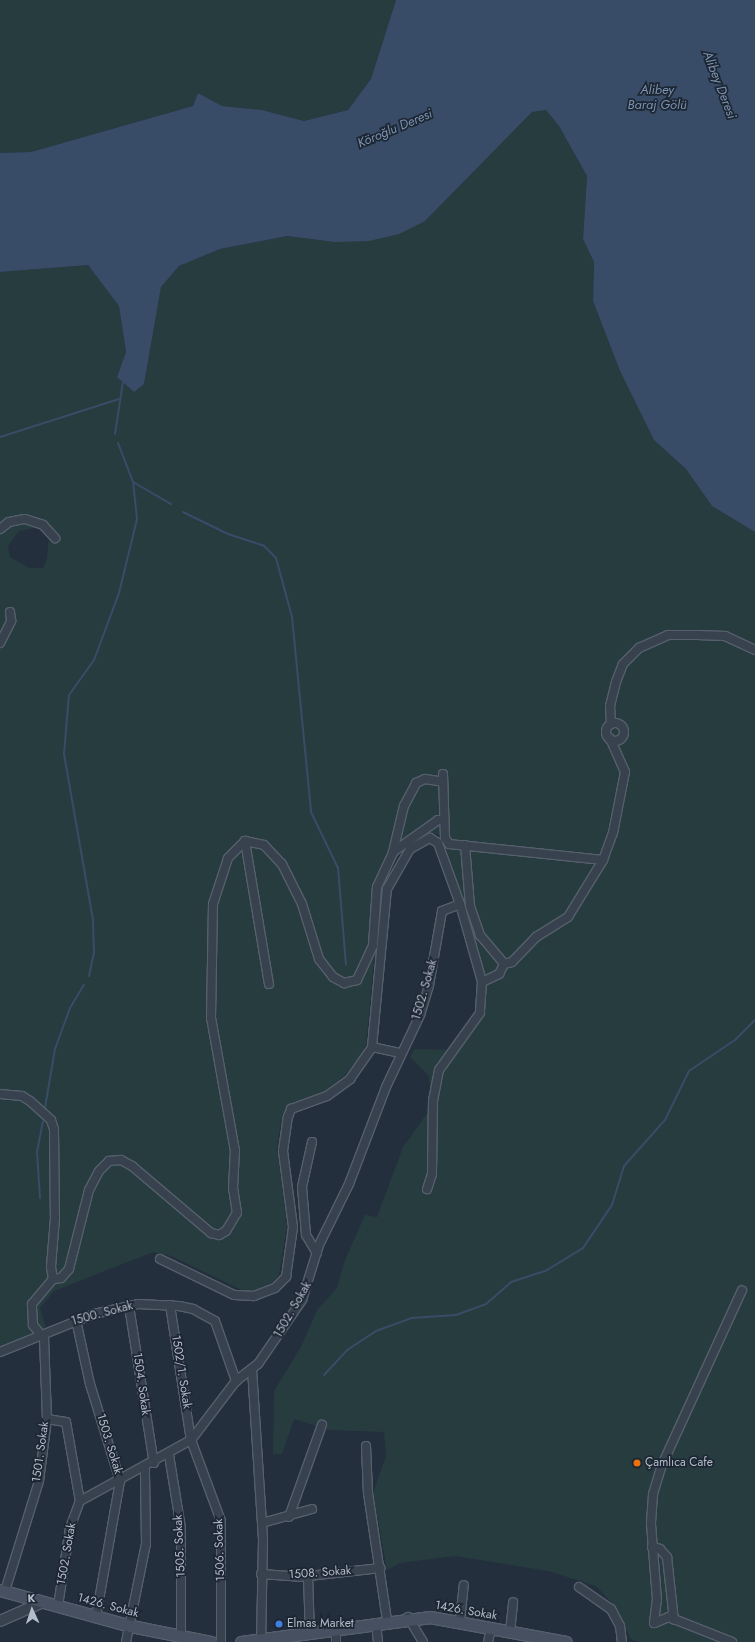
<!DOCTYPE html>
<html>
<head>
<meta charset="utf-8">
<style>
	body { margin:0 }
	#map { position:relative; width:755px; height:1642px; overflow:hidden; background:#242f3e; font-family:Jost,sans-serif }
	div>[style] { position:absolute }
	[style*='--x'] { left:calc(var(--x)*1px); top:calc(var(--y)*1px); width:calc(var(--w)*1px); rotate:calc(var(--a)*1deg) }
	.green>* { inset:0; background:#263c3f }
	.water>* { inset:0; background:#394c67 }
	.stream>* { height:2px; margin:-1px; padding:0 1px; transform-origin:1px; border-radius:1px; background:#394c67 }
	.roads { filter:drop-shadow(1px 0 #565f6c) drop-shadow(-1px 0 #565f6c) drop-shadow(0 1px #565f6c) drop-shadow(0 -1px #565f6c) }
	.minor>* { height:8px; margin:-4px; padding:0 4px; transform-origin:4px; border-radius:4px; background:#38414e }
	.minor>.ring { margin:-4px; padding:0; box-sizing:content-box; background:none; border:8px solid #38414e; border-radius:50% }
	.tertiary>* { height:10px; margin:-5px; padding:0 5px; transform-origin:5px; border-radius:5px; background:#38414e }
	.secondary>* { height:11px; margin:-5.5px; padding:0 5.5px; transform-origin:5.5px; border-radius:5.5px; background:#465061 }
	.dots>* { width:11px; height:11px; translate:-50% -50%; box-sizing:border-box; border:2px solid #1d2633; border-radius:50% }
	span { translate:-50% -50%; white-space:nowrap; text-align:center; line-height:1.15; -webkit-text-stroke:3.5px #1d2633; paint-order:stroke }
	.street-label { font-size:12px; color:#b4bcc9 }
	.poi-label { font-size:12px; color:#b4bcc9 }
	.left { translate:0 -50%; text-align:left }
	.water-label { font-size:13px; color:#7c92b1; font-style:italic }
	.north { position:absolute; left:12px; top:1590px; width:40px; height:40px; -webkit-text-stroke:3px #1d2633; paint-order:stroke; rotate:357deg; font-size:11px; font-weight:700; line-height:16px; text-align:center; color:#b4bcc9 }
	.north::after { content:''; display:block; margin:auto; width:14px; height:18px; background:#b4bcc9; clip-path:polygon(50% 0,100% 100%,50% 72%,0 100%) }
</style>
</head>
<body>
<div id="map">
	<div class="green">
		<i style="clip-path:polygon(0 0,396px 0,371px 79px,348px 110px,304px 121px,262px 110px,222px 106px,198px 93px,193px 106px,31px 152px,0 153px)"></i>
		<i style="clip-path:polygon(evenodd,546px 110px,559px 126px,587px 176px,583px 239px,594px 262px,593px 301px,620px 371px,654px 440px,686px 469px,712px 506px,755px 532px,755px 1642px,638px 1642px,631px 1639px,612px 1603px,596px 1586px,548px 1571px,455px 1556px,400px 1563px,387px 1570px,373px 1493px,386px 1456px,384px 1432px,330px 1430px,294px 1419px,282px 1454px,273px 1454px,274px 1391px,301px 1347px,317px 1310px,337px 1288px,345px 1260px,365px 1215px,377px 1217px,403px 1147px,431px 1108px,429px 1076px,410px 1057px,414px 1049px,455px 1050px,483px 1015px,487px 985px,475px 939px,443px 838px,435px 833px,426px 833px,404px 846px,381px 886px,366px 1045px,359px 1058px,344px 1076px,321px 1094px,291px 1103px,282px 1115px,277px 1148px,287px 1225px,279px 1275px,269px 1286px,248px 1293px,171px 1256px,153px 1252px,54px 1291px,40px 1308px,46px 1327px,0 1349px,0 272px,88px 265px,119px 306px,126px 352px,117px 377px,134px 392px,144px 384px,161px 287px,179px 266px,220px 249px,287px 236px,335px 242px,425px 221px,532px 112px,546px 110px,39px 527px,49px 538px,47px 559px,43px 568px,29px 568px,10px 557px,8px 546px,19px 531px,39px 527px)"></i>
	</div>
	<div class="water">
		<i style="clip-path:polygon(396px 0,755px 0,755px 532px,712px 506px,686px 469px,654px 440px,620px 371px,593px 301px,594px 262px,583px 239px,587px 176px,559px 126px,546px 110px,532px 112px,425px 221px,399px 234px,369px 241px,335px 242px,287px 236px,220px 249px,179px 266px,161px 287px,144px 384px,134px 392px,117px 377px,126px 352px,119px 306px,88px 265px,0 272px,0 153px,31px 152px,193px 106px,198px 93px,222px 106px,262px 110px,304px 121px,348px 110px,371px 79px)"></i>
	</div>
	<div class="stream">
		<i style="--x:115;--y:434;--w:53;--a:-81.3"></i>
		<i style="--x:0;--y:437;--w:125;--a:-17.7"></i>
		<i style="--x:133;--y:482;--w:44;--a:30.1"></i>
		<i style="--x:183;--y:512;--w:50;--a:26.1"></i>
		<i style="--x:228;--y:534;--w:38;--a:18"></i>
		<i style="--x:264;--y:546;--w:17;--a:45"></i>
		<i style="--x:276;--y:558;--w:61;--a:74.8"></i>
		<i style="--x:292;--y:617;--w:196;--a:84.4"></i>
		<i style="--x:311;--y:812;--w:62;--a:64.3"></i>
		<i style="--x:338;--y:868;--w:97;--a:85.3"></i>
		<i style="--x:89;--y:976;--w:25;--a:-78"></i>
		<i style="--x:94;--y:952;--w:32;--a:-92"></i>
		<i style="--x:93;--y:920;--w:169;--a:-99.9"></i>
		<i style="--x:64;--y:754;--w:59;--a:-85.2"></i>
		<i style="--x:69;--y:695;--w:43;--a:-54.5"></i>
		<i style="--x:94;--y:660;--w:72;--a:-69.5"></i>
		<i style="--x:119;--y:593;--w:76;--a:-76.3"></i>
		<i style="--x:137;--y:519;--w:37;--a:-96"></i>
		<i style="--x:133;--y:482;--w:42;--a:-111"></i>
		<i style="--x:45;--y:1108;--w:60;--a:-80.4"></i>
		<i style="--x:55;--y:1049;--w:44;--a:-69.9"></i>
		<i style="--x:70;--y:1008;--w:27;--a:-59"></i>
		<i style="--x:40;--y:1198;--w:46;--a:-93.7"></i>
		<i style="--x:37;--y:1152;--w:31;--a:-79"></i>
		<i style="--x:324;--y:1375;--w:34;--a:-47"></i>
		<i style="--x:347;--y:1350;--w:35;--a:-33"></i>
		<i style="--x:376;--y:1331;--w:37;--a:-20"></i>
		<i style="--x:411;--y:1318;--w:45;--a:-3.8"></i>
		<i style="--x:456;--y:1315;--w:32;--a:-20"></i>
		<i style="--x:486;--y:1304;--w:33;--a:-41"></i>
		<i style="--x:511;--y:1282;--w:38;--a:-18"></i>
		<i style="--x:547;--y:1270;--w:42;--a:-31.4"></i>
		<i style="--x:583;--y:1248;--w:52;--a:-56"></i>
		<i style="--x:612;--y:1205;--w:41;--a:-72.9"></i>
		<i style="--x:624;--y:1166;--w:62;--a:-48.3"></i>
		<i style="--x:665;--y:1120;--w:55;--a:-63.9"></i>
		<i style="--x:689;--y:1071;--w:55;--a:-34"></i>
		<i style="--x:735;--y:1040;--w:28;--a:-45"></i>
	</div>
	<div class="roads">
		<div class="minor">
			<i style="--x:0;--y:529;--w:11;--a:-38"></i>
			<i style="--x:9;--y:522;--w:16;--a:-11"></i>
			<i style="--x:25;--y:519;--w:19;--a:18"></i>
			<i style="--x:43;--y:525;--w:18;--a:47"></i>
			<i style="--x:0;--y:643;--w:25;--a:-63"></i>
			<i style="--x:11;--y:621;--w:9;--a:-96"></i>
			<i class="ring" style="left:606px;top:723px;width:10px;height:10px"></i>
			<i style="--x:611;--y:724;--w:18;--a:-93"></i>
			<i style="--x:610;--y:706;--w:25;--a:-76"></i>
			<i style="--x:616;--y:682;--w:19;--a:-69"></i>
			<i style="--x:623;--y:664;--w:23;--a:-45"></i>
			<i style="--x:639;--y:648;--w:32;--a:-24"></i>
			<i style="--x:668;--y:635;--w:29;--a:0"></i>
			<i style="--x:697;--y:635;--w:28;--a:2"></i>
			<i style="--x:725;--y:636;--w:33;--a:25"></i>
			<i style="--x:443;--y:774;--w:64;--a:88.2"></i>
			<i style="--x:445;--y:838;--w:7;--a:56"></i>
			<i style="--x:449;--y:844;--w:155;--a:5.9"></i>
			<i style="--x:245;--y:841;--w:145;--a:80.5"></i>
			<i style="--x:465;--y:845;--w:61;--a:85.3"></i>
			<i style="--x:470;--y:906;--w:31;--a:71"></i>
			<i style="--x:480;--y:935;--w:38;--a:50"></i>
			<i style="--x:504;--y:964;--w:8;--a:-14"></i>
			<i style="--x:512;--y:962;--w:35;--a:-46"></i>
			<i style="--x:536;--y:937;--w:38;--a:-32"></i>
			<i style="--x:568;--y:917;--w:67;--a:-58.4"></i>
			<i style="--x:603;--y:860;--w:29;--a:-70"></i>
			<i style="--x:613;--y:833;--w:62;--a:-78.9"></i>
			<i style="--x:625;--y:772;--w:37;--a:-114"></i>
			<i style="--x:393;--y:852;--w:55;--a:-35.4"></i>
			<i style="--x:438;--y:820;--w:6;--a:0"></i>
			<i style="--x:482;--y:982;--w:19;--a:-25"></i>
			<i style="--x:499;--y:974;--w:11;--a:-63"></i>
			<i style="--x:372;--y:1047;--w:30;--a:12"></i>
			<i style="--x:0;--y:1094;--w:22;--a:5"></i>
			<i style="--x:22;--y:1096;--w:9;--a:32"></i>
			<i style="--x:30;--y:1101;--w:28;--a:42"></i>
			<i style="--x:51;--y:1120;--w:9;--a:72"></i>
			<i style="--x:54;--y:1129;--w:89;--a:89.4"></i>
			<i style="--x:55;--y:1218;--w:49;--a:94.7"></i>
			<i style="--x:51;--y:1267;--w:12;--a:81"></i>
			<i style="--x:312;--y:1142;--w:46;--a:102.5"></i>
			<i style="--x:302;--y:1187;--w:48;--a:85.2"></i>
			<i style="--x:306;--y:1235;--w:21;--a:59"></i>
			<i style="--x:160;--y:1259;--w:82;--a:25.9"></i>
			<i style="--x:234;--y:1295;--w:20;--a:3"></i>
			<i style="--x:254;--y:1296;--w:22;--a:-21"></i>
			<i style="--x:275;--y:1288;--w:16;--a:-45"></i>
			<i style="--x:286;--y:1277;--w:50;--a:-82"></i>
			<i style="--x:293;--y:1227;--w:77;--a:-97.5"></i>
			<i style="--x:283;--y:1151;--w:34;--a:-82"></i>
			<i style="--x:288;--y:1117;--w:9;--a:-69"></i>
			<i style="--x:291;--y:1109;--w:38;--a:-20"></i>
			<i style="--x:327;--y:1096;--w:29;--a:-36"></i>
			<i style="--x:350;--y:1079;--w:39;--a:-55"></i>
			<i style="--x:372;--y:1047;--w:159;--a:-84.6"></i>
			<i style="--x:387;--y:889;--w:46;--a:-60.1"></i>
			<i style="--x:410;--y:849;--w:23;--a:-29"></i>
			<i style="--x:430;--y:838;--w:9;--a:32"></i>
			<i style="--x:438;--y:843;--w:65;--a:70.2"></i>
			<i style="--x:460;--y:904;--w:81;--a:74.2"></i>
			<i style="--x:482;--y:982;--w:31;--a:94"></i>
			<i style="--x:480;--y:1013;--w:70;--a:125.7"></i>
			<i style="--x:439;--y:1070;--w:31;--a:101"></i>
			<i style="--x:433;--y:1100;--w:74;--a:90.8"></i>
			<i style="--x:432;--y:1174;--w:16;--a:108"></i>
			<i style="--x:170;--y:1305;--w:137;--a:81.2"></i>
			<i style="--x:191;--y:1440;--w:86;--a:69.7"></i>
			<i style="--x:221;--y:1521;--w:121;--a:90"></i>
			<i style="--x:129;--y:1306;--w:159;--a:81"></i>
			<i style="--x:76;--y:1320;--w:66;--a:77.7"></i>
			<i style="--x:90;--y:1384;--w:102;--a:72.8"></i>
			<i style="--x:120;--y:1481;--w:138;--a:100"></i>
			<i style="--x:0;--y:1352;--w:101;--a:-22"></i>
			<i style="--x:94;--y:1314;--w:45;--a:-12.8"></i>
			<i style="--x:138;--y:1304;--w:41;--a:2.8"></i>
			<i style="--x:179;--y:1306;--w:14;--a:12"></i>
			<i style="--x:193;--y:1309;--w:25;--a:29"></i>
			<i style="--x:215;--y:1321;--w:64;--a:70.7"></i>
			<i style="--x:252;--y:1369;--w:171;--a:86.3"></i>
			<i style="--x:263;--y:1540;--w:100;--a:91.1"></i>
			<i style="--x:47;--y:1419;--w:19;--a:9"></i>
			<i style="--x:66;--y:1422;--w:80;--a:80"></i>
			<i style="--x:366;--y:1446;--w:47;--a:87.6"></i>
			<i style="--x:368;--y:1493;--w:128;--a:81.5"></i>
			<i style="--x:169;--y:1455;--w:74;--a:80.7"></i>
			<i style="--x:181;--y:1528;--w:109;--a:90"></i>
			<i style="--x:289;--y:1517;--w:98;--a:-70.3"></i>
			<i style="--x:262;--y:1523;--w:52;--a:-15.6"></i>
			<i style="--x:652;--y:1547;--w:8;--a:14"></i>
			<i style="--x:660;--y:1549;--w:11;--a:49"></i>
			<i style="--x:667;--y:1557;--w:63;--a:83.7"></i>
			<i style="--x:261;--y:1574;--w:39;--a:4"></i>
			<i style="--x:300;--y:1577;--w:81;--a:-6.4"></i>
			<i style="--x:308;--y:1576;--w:59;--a:88.1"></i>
			<i style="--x:579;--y:1587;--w:39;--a:35"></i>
			<i style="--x:611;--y:1609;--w:19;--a:62"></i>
			<i style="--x:620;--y:1626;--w:16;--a:83"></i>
			<i style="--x:5;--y:1591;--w:115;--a:-72.8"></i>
			<i style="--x:39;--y:1481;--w:63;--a:-82.6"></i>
			<i style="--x:47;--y:1419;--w:80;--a:-92.1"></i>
			<i style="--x:44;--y:1339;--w:18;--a:-128"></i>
			<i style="--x:33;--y:1325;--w:21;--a:-93"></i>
			<i style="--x:32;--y:1304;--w:33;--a:-50"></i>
			<i style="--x:53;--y:1279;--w:8;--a:-7"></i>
			<i style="--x:61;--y:1278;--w:12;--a:-48"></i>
			<i style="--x:69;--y:1269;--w:81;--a:-75.8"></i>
			<i style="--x:89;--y:1190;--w:21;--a:-62"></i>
			<i style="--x:99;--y:1171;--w:14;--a:-45"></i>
			<i style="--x:109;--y:1161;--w:12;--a:-5"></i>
			<i style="--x:121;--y:1160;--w:13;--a:29"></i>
			<i style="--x:132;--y:1166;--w:104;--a:40.3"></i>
			<i style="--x:211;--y:1233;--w:8;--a:14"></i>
			<i style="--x:219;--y:1235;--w:8;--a:-30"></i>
			<i style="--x:226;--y:1231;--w:21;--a:-59"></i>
			<i style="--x:237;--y:1213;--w:25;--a:-99"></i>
			<i style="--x:233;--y:1188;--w:37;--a:-87"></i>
			<i style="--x:235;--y:1151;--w:135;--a:-100.2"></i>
			<i style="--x:211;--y:1018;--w:114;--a:-89"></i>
			<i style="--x:213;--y:904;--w:48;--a:-71.9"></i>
			<i style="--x:228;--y:858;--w:24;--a:-45"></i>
			<i style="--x:245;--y:841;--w:19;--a:12"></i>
			<i style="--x:264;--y:845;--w:26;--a:47"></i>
			<i style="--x:282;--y:864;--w:45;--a:63.4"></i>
			<i style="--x:302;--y:904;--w:58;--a:72.8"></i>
			<i style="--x:319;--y:959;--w:23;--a:52"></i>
			<i style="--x:333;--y:977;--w:13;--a:29"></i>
			<i style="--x:344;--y:983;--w:13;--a:-13"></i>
			<i style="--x:357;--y:980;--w:38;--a:-65"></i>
			<i style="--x:373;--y:945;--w:58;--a:-86.1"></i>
			<i style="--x:377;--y:887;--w:38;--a:-65"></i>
			<i style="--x:393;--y:852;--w:47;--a:-76.6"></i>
			<i style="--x:404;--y:806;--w:26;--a:-62"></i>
			<i style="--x:416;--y:783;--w:10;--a:-24"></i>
			<i style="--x:425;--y:779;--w:18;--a:9"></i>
			<i style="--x:58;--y:1606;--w:79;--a:-81.3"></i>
			<i style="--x:70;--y:1528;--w:29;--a:-70"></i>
			<i style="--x:80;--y:1501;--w:127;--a:-28.8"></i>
			<i style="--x:191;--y:1440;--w:74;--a:-52.7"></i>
			<i style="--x:236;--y:1381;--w:28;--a:-38"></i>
			<i style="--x:258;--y:1364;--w:78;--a:-55.5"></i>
			<i style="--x:302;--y:1300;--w:58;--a:-72.8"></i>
			<i style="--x:319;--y:1245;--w:68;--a:-63.8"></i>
			<i style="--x:349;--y:1184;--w:104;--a:-69.1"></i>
			<i style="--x:386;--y:1087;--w:80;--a:-64.7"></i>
			<i style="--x:420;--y:1015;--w:31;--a:-73"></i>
			<i style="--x:429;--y:985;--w:75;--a:-80"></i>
			<i style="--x:442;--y:911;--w:19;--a:-21"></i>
			<i style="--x:408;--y:1617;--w:29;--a:59"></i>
			<i style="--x:460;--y:1621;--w:36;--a:-84"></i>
			<i style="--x:376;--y:1623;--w:19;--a:84"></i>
			<i style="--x:336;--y:1631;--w:11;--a:90"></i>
			<i style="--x:510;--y:1632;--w:30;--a:-84"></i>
			<i style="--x:126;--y:1642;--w:100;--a:-78.5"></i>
			<i style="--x:146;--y:1544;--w:76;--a:-90.8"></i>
			<i style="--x:488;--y:1642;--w:13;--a:-77"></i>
			<i style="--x:732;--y:1642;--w:68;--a:-158.4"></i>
			<i style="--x:669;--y:1617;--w:16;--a:158"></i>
			<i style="--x:654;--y:1623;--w:23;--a:-83"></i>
			<i style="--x:657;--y:1600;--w:77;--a:-94.5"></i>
			<i style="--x:651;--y:1523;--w:29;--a:-86"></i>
			<i style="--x:653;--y:1494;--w:30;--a:-73"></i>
			<i style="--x:662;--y:1465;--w:192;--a:-65.4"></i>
		</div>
		<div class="tertiary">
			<i style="--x:0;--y:1621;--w:47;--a:-23.8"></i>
		</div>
		<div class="secondary">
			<i style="--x:0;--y:1590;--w:136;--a:15.4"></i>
			<i style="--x:131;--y:1626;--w:82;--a:11.3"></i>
			<i style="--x:241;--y:1642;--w:191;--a:-7.5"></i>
			<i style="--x:430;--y:1617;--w:138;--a:10.4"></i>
		</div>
	</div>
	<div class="dots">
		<i style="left:637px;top:1463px;background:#e8710a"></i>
		<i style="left:279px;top:1624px;background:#3f7fe0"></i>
	</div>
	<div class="street-label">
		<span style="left:425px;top:990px;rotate:-74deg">1502. Sokak</span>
		<span style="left:293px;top:1310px;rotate:-60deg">1502. Sokak</span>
		<span style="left:102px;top:1314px;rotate:-15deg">1500. Sokak</span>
		<span style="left:181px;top:1372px;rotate:81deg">1502/1. Sokak</span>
		<span style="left:141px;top:1384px;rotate:82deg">1504. Sokak</span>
		<span style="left:109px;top:1444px;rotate:73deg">1503. Sokak</span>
		<span style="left:41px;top:1452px;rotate:-82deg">1501. Sokak</span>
		<span style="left:180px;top:1546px;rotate:-93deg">1505. Sokak</span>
		<span style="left:220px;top:1550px;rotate:-92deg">1506. Sokak</span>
		<span style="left:67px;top:1554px;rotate:-80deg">1502. Sokak</span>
		<span style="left:320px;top:1573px;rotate:-4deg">1508. Sokak</span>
		<span style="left:108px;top:1606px;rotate:15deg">1426. Sokak</span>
		<span style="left:466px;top:1611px;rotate:10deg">1426. Sokak</span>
	</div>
	<div class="poi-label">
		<span class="left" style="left:645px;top:1463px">Çamlıca Cafe</span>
		<span class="left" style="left:287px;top:1624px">Elmas Market</span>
	</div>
	<div class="water-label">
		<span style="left:719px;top:85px;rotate:69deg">Alibey Deresi</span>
		<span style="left:657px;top:98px">Alibey<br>Baraj Gölü</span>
		<span style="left:395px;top:129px;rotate:-23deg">Köroğlu Deresi</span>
	</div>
	<div class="north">K</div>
</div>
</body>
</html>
